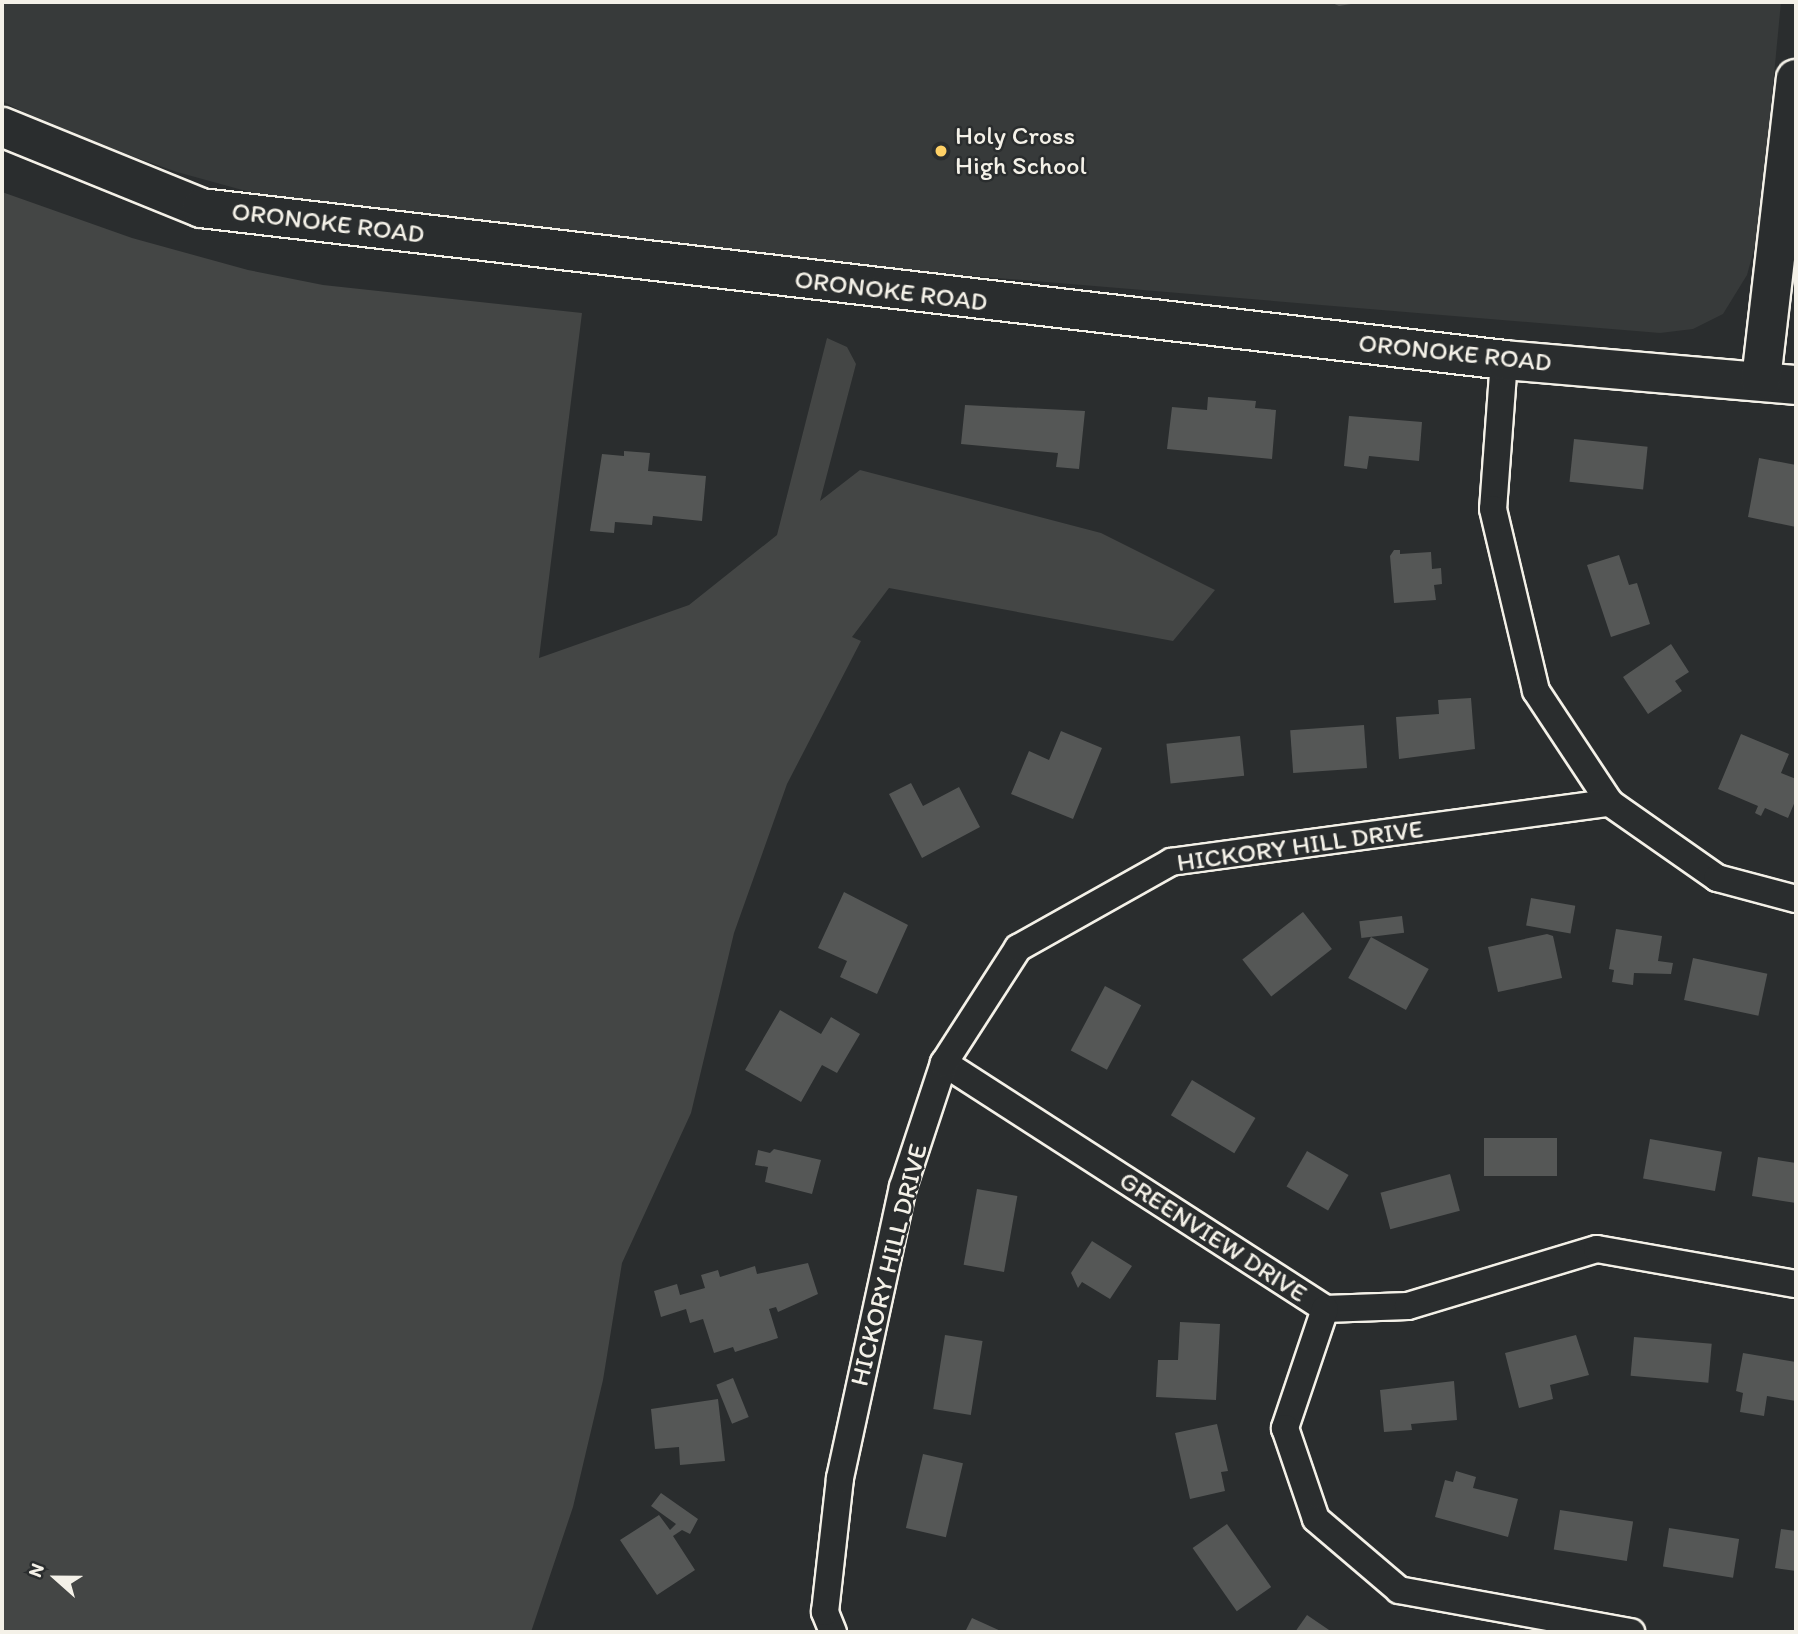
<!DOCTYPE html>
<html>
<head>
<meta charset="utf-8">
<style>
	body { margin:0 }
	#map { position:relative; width:1798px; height:1634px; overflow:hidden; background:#2a2d2e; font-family:Itim,sans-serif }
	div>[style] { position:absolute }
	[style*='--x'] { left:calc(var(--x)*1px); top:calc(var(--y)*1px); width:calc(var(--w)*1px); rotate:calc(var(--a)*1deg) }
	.built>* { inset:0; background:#373a3a }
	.green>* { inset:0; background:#444645 }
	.building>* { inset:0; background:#555756; transform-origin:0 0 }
	.roads { filter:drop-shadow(2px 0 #f4f1e8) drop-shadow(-2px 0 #f4f1e8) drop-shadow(0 2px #f4f1e8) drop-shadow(0 -2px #f4f1e8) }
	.street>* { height:26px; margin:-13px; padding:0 13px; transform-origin:13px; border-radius:13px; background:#2a2d2e }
	.secondary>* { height:38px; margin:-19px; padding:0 19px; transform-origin:19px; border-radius:19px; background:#2a2d2e }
	.dots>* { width:19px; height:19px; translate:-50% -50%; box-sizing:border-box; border:4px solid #2a2d2e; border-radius:50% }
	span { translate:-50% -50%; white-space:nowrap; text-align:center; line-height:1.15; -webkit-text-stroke:5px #2a2d2e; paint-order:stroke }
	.poi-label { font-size:26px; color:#f4f1e8 }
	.left { translate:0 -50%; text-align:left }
	.street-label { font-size:26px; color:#f4f1e8 }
	.frame { position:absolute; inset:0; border:4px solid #f4f1e8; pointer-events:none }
	.north { position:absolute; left:21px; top:1543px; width:70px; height:70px; -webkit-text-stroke:5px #2a2d2e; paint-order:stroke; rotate:291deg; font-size:19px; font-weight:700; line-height:28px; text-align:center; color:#f4f1e8 }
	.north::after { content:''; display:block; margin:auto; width:24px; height:32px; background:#f4f1e8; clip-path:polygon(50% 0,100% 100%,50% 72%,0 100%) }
</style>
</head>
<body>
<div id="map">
	<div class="built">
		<i style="clip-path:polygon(2px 2px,1781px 2px,1759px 231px,1747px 275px,1723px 314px,1693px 329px,1660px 333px,961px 275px,370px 214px,264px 196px,177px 172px,55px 129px,2px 101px)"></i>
	</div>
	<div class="green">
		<i style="clip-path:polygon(2px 192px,132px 238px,248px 270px,323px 285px,582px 313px,539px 658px,689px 605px,777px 535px,827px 338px,847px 347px,856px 364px,820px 501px,860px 470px,1101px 533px,1215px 590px,1173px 641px,889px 588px,852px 637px,861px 641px,787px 784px,734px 933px,691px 1113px,622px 1263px,603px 1380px,573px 1507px,531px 1632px,2px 1632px)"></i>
	</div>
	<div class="building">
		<i style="clip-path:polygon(1330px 2px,1357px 2px,1357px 3px,1339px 6px)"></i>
		<i style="clip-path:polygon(1208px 397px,1256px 401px,1255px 408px,1276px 410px,1272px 459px,1167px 449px,1172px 407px,1207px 410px)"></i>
		<i style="clip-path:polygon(965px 405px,1085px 411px,1079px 469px,1056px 467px,1058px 453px,961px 444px)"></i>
		<i style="clip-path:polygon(1349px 416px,1422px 422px,1419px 461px,1369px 456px,1367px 469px,1344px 466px)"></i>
		<i style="left:1574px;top:439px;width:74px;height:43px;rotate:6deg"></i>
		<i style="clip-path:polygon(624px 451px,650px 453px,648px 471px,706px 476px,702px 521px,653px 516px,652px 525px,615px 522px,614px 533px,590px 531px,602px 454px,624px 456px)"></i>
		<i style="clip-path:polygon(1759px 458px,1796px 465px,1796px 527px,1748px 517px)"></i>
		<i style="clip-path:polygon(1394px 550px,1400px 550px,1400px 554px,1431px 552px,1432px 569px,1441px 568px,1442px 584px,1434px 585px,1436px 600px,1394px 603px,1390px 556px)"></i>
		<i style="clip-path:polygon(1619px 555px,1629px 585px,1637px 583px,1650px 624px,1611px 637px,1587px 565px)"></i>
		<i style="clip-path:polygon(1671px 644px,1689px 672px,1675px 681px,1682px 691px,1648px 714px,1623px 677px)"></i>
		<i style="clip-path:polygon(1471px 698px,1475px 749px,1399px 759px,1396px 717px,1439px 714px,1438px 700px)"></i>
		<i style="left:1364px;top:725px;width:43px;height:74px;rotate:86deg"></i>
		<i style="clip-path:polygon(1061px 731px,1102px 748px,1073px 819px,1011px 794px,1029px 751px,1049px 760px)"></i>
		<i style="clip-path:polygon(1741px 734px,1789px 754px,1781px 773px,1796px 779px,1796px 799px,1788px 818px,1765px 808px,1761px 816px,1755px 813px,1758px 806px,1718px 789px)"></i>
		<i style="left:1240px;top:736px;width:40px;height:74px;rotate:84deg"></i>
		<i style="clip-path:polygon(911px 783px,923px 806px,959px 787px,980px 827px,922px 858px,889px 794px)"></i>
		<i style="clip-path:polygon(844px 892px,908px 925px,877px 994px,840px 977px,847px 961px,818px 948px)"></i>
		<i style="left:1531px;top:898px;width:45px;height:28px;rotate:10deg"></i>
		<i style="left:1303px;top:912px;width:47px;height:77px;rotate:52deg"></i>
		<i style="left:1402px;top:916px;width:17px;height:43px;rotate:83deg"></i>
		<i style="clip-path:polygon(1616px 929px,1662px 936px,1658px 961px,1673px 963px,1671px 974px,1634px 973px,1633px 985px,1612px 982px,1614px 970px,1609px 969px)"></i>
		<i style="clip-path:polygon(1547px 934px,1553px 936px,1562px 978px,1498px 992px,1488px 947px)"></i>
		<i style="left:1371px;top:937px;width:66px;height:47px;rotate:29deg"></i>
		<i style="left:1693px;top:958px;width:76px;height:43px;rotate:12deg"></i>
		<i style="left:1105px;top:986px;width:41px;height:73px;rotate:28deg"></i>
		<i style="clip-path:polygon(780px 1010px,821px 1034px,831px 1017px,860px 1034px,837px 1073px,822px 1065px,801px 1102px,745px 1070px)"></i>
		<i style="left:1192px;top:1080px;width:74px;height:41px;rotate:31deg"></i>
		<i style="left:1557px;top:1138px;width:38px;height:73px;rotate:90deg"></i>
		<i style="left:1650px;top:1139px;width:73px;height:40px;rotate:10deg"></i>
		<i style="clip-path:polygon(774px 1149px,821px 1160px,812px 1194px,765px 1182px,768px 1167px,755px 1165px,758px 1150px,770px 1153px)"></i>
		<i style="left:1307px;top:1151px;width:48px;height:41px;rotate:30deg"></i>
		<i style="clip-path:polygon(1758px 1157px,1796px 1163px,1796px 1203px,1752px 1196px)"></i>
		<i style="left:1450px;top:1174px;width:38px;height:72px;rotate:75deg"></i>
		<i style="left:977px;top:1189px;width:41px;height:77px;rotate:10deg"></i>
		<i style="clip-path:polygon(1092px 1241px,1132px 1266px,1110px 1299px,1082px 1282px,1078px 1288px,1071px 1273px)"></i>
		<i style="clip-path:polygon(808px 1263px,818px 1294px,778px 1312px,776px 1307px,769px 1309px,778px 1338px,735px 1352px,733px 1347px,714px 1353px,703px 1319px,690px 1323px,686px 1309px,661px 1317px,654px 1291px,677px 1284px,680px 1295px,705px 1288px,701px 1275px,718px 1270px,720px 1277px,755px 1266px,757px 1274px)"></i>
		<i style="clip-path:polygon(1180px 1322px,1220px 1324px,1216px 1400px,1156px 1397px,1158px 1360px,1178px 1360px)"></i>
		<i style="left:945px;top:1335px;width:38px;height:75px;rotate:9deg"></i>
		<i style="clip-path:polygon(1576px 1335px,1589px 1375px,1550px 1385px,1553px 1399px,1519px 1408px,1505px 1353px)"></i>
		<i style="left:1634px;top:1337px;width:78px;height:39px;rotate:5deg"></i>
		<i style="clip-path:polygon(1743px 1353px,1796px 1362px,1796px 1401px,1767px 1396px,1764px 1416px,1740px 1412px,1743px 1393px,1736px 1391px)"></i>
		<i style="left:733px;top:1378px;width:42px;height:18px;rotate:68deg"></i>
		<i style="clip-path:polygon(1454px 1381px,1457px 1420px,1411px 1424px,1412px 1430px,1384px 1432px,1380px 1390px)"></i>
		<i style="clip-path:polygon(718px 1399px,725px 1461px,680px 1465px,679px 1447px,655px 1449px,651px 1409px)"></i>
		<i style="clip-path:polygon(1217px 1424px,1228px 1471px,1221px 1472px,1225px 1491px,1190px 1499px,1175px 1433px)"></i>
		<i style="left:923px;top:1454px;width:41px;height:76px;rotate:13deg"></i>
		<i style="clip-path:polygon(1456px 1471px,1476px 1477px,1473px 1488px,1518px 1499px,1508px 1537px,1435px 1517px,1445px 1480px,1453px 1482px)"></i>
		<i style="clip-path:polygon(661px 1493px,698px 1519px,690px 1534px,682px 1530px,673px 1536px,695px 1570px,657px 1595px,620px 1540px,659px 1515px,670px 1530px,676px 1524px,651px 1506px)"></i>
		<i style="left:1560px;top:1510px;width:74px;height:40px;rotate:9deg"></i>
		<i style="left:1227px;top:1524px;width:77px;height:42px;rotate:55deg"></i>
		<i style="left:1669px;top:1528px;width:71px;height:39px;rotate:9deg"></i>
		<i style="clip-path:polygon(1781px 1529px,1796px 1531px,1796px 1571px,1775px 1568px)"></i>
		<i style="clip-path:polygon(1307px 1615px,1332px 1632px,1295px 1632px)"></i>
		<i style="clip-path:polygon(972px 1618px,1003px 1632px,965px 1632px)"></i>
	</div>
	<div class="roads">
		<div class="street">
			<i style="--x:1504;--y:360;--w:149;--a:94.2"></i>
			<i style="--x:1493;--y:509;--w:187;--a:76.7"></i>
			<i style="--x:1536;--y:691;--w:134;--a:56.5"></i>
			<i style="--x:1610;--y:803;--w:131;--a:35"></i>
			<i style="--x:1717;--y:878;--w:82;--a:14.9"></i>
			<i style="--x:944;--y:1063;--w:454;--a:32.8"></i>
			<i style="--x:1325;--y:1309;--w:83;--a:-2.1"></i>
			<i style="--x:1408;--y:1306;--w:197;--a:-16.8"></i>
			<i style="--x:1597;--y:1249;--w:202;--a:10"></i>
			<i style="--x:1325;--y:1309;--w:126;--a:108.6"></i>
			<i style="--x:1285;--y:1428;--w:96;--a:71.2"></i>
			<i style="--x:1316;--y:1519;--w:109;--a:40.5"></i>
			<i style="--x:1399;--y:1590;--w:236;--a:10.3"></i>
			<i style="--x:833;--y:1632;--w:22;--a:-112"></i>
			<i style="--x:825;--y:1612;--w:135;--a:-83.6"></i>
			<i style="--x:840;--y:1478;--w:298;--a:-77.8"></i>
			<i style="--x:903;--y:1187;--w:131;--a:-71.7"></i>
			<i style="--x:944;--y:1063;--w:137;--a:-57.2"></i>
			<i style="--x:1018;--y:948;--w:176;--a:-29.3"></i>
			<i style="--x:1171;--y:862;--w:443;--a:-7.7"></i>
		</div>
		<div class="secondary">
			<i style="--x:2;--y:127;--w:215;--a:22.1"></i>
			<i style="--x:201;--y:208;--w:1312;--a:6.65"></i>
			<i style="--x:1504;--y:360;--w:293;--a:4.9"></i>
			<i style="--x:1761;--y:380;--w:303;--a:-83.4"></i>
		</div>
	</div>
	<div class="dots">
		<i style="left:941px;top:151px;background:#ffd166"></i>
	</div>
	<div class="poi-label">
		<span class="left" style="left:955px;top:151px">Holy Cross<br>High School</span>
	</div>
	<div class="street-label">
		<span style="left:328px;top:223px;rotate:7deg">ORONOKE ROAD</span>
		<span style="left:891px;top:291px;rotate:7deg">ORONOKE ROAD</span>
		<span style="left:1455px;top:353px;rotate:6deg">ORONOKE ROAD</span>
		<span style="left:1300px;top:846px;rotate:-8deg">HICKORY HILL DRIVE</span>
		<span style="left:1213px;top:1237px;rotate:33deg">GREENVIEW DRIVE</span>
		<span style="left:889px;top:1265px;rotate:-76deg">HICKORY HILL DRIVE</span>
	</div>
	<div class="frame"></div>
	<div class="north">N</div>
</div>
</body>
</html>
